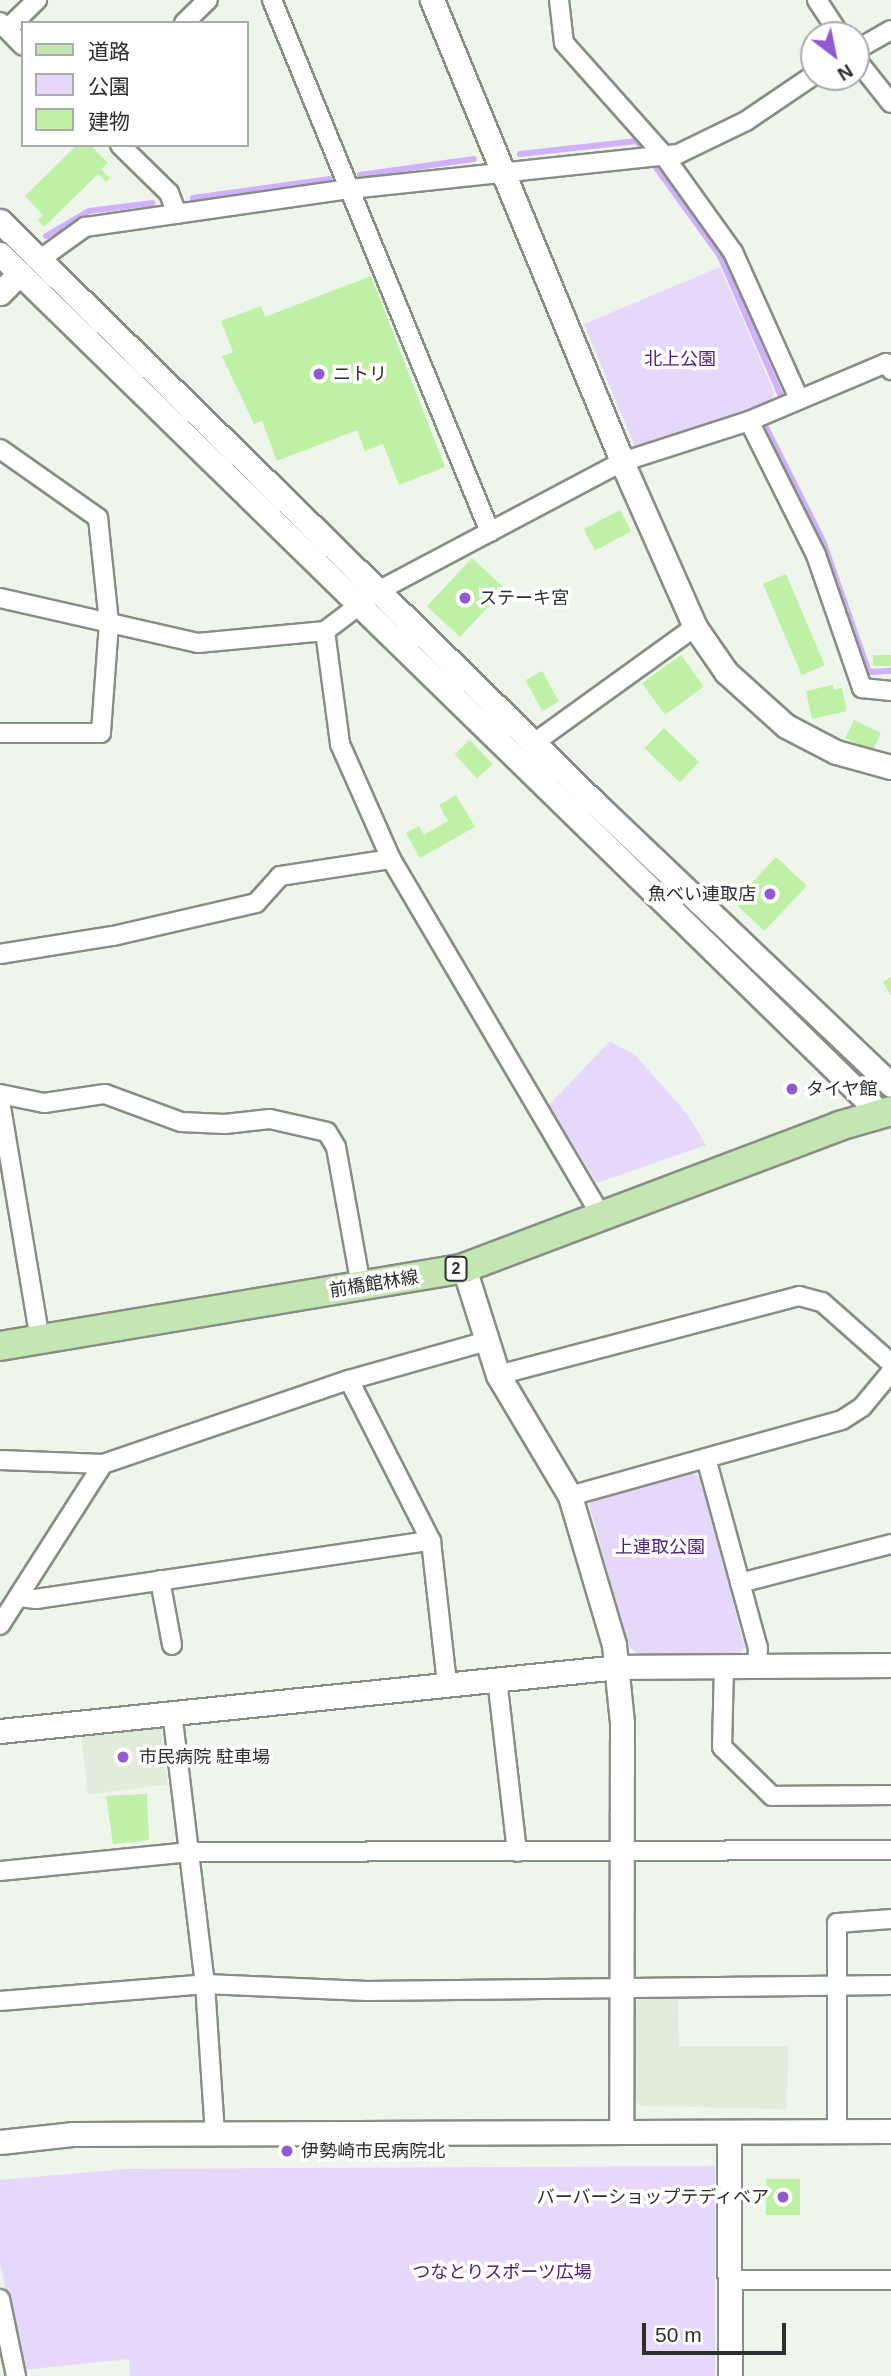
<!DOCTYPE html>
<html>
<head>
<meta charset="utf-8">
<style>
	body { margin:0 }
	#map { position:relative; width:891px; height:2376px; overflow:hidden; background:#eef5eb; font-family:Helvetica,"Noto Sans JP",sans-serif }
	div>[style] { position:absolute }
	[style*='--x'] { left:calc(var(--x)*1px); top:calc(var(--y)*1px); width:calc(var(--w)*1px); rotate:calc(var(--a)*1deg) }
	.built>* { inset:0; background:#e1eddc; transform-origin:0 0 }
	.green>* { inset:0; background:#e5d8fa }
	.stream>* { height:6px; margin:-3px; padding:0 3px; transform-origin:3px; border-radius:3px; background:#d1b1fd }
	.building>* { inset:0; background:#bef0a5; transform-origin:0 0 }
	.roads { filter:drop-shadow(2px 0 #878e84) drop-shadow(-2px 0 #878e84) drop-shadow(0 2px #878e84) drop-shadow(0 -2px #878e84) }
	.minor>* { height:18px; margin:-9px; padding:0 9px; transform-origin:9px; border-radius:9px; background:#fff }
	.tertiary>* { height:23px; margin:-11.5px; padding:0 11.5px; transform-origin:11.5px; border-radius:11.5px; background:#fff }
	.primary>* { height:28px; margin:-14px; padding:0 14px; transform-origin:14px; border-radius:14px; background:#c3e6b2 }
	.dots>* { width:19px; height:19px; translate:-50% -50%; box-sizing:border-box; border:4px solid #fff; border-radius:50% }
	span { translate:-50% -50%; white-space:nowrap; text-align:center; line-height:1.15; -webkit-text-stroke:7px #fff; paint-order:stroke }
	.shield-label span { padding:2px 5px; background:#fff; border:2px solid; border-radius:5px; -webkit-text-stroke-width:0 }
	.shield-label { font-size:16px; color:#2c2f2b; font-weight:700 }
	.park-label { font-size:18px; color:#4e2279 }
	.poi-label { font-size:18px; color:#2c2f2b }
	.left { translate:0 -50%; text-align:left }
	.right { translate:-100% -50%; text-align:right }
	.street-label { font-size:18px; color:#2c2f2b }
	.legend { position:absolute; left:21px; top:21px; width:228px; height:126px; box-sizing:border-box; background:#fff; border:2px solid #abacaa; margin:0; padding:9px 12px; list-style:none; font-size:21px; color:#2c2f2b }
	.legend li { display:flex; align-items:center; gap:14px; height:35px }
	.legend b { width:35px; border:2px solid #abacaa }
	.north { position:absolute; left:800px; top:21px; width:70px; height:70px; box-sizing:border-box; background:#fff; border:2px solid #abacaa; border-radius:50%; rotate:148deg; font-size:19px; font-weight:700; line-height:28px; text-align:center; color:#2c2f2b }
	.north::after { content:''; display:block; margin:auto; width:24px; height:32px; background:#9359d1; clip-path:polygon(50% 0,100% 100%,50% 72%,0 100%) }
	.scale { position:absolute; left:642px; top:2323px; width:144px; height:32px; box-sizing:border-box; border:4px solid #2c2f2b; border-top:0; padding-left:9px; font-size:21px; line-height:24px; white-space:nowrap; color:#2c2f2b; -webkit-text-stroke:5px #fff; paint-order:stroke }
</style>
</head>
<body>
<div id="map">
	<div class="built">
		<i style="left:160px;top:1722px;width:63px;height:80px;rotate:83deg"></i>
		<i style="clip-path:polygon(678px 1995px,679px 2046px,788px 2046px,787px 2109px,643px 2106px,633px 2100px,632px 2006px,642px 1997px)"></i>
	</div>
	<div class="green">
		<i style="clip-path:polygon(720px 267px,774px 392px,770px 403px,635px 447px,584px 324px)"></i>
		<i style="clip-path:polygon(610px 1041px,635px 1055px,687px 1114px,706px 1145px,597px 1183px,549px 1105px)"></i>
		<i style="clip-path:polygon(692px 1472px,700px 1477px,745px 1648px,740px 1653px,638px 1654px,628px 1645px,589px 1505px,594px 1499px)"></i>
		<i style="clip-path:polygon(715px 2166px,715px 2376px,130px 2376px,129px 2359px,22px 2370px,0 2262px,0 2180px,126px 2169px)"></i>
	</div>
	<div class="stream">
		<i style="--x:520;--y:154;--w:118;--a:-6.3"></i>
		<i style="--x:637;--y:141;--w:142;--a:54.2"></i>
		<i style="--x:720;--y:256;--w:153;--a:66.5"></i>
		<i style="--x:360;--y:175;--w:115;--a:-8"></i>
		<i style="--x:193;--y:198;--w:138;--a:-7.9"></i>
		<i style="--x:46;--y:236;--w:50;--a:-30.2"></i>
		<i style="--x:89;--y:211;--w:64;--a:-7.1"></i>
		<i style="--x:766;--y:427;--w:127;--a:63.4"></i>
		<i style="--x:823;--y:541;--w:139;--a:70.7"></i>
		<i style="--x:869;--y:672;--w:22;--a:-3"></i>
	</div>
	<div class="building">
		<i style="clip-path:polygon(77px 145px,90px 145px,108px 163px,101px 169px,110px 178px,106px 182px,98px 174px,44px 227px,38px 220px,43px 215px,25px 196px)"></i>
		<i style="clip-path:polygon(371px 276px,445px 467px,399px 485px,383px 444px,365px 451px,357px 430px,277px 461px,262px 421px,254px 424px,222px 356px,233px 352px,221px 321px,261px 306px,265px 317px)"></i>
		<i style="left:620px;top:510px;width:24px;height:41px;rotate:62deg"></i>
		<i style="left:472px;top:558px;width:45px;height:66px;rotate:43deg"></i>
		<i style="left:786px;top:574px;width:99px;height:25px;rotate:67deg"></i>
		<i style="left:681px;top:655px;width:39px;height:48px;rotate:54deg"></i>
		<i style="left:891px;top:655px;width:11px;height:18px;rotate:90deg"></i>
		<i style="left:542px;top:671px;width:35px;height:19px;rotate:61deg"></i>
		<i style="clip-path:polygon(833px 685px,834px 690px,842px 688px,847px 711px,812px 719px,806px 691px)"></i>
		<i style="left:854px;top:720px;width:30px;height:20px;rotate:26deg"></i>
		<i style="left:664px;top:728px;width:49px;height:28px;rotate:44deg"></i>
		<i style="left:470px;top:740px;width:33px;height:21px;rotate:47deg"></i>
		<i style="clip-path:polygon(456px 795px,475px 827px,420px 858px,406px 833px,419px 826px,424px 835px,448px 821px,439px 805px)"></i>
		<i style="left:776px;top:857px;width:42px;height:62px;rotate:43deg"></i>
		<i style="clip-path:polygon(891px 977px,891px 996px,883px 982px)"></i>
		<i style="clip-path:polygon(147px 1794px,149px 1840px,113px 1844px,106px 1796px)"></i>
		<i style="left:766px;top:2179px;width:34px;height:36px"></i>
	</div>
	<div class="roads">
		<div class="minor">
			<i style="--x:272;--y:0;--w:575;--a:67.72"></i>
			<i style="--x:559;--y:0;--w:43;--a:83.4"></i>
			<i style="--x:564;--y:43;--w:147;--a:48.3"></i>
			<i style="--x:662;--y:153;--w:122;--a:54.4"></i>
			<i style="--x:733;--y:252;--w:161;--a:65.8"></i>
			<i style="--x:817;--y:0;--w:42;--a:56.7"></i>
			<i style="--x:0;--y:22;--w:33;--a:46"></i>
			<i style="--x:184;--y:23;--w:33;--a:-44"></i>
			<i style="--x:7;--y:29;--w:42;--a:-44"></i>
			<i style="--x:856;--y:50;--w:40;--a:-29.7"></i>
			<i style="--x:856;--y:59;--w:56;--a:51.5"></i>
			<i style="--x:120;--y:145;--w:69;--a:44.4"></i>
			<i style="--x:169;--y:193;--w:22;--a:69"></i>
			<i style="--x:39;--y:260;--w:57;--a:-35.7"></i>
			<i style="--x:85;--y:227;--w:268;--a:-8.2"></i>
			<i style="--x:350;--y:189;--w:330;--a:-6.1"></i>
			<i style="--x:678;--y:154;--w:76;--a:-25.9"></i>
			<i style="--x:746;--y:121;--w:82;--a:-34.1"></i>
			<i style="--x:749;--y:421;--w:150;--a:63.4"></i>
			<i style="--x:816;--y:555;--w:141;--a:70.9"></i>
			<i style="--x:862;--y:688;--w:29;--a:6"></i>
			<i style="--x:0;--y:449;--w:120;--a:35.1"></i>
			<i style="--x:98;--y:518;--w:106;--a:84"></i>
			<i style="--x:109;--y:623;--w:110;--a:94.2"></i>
			<i style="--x:101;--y:733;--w:101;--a:180"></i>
			<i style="--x:0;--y:598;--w:203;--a:12.8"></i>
			<i style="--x:198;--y:643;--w:128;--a:-5.4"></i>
			<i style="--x:325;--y:631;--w:66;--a:-37"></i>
			<i style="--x:378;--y:591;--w:276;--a:-27.9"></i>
			<i style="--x:622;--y:462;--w:133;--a:-17.9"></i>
			<i style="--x:749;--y:421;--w:149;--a:-22.9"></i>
			<i style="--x:886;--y:363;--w:9;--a:54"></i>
			<i style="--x:325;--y:631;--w:114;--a:82.4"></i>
			<i style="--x:340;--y:744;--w:126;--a:66.1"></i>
			<i style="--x:391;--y:859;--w:416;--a:59.5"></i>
			<i style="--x:534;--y:743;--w:198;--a:-35.8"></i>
			<i style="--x:0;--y:954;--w:114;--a:-9.1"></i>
			<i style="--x:113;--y:936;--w:147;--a:-13"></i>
			<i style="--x:256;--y:903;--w:36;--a:-48"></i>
			<i style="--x:280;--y:876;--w:112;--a:-8.7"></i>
			<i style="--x:0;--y:1094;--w:45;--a:11.6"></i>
			<i style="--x:44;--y:1103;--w:62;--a:-8.4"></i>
			<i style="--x:105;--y:1094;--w:81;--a:20.2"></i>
			<i style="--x:181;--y:1122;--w:44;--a:2.6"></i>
			<i style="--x:225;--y:1124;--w:45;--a:-6.3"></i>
			<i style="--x:270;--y:1119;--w:58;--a:12.8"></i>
			<i style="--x:327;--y:1132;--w:17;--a:59"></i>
			<i style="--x:336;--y:1147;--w:141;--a:79.8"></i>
			<i style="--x:0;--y:1101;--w:242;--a:80.5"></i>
			<i style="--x:498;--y:1375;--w:311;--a:-14.7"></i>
			<i style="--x:799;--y:1296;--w:24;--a:15"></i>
			<i style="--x:822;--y:1302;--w:92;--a:41.5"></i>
			<i style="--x:349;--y:1380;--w:181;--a:63"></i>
			<i style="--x:431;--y:1541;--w:144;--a:83.6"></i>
			<i style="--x:706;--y:1458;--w:197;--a:74.7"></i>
			<i style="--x:758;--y:1648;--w:18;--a:93"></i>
			<i style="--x:0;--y:1460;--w:103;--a:2.2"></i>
			<i style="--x:103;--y:1464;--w:260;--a:-18.9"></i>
			<i style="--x:349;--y:1380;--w:143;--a:-15.8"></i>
			<i style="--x:570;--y:1496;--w:282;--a:-15.6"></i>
			<i style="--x:842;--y:1420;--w:24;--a:-33"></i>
			<i style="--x:862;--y:1407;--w:45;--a:-50.4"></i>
			<i style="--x:160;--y:1580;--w:66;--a:79.5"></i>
			<i style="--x:740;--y:1583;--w:156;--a:-14.5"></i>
			<i style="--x:19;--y:1597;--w:17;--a:7"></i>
			<i style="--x:36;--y:1599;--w:399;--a:-8.4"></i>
			<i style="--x:0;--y:1625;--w:191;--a:-57.4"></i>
			<i style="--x:724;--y:1666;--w:81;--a:91.4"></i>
			<i style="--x:722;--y:1747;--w:70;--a:44.4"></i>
			<i style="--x:772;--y:1796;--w:119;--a:-0.5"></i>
			<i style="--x:497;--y:1679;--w:174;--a:83.4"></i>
			<i style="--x:172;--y:1712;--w:274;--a:83.1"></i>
			<i style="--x:205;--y:1984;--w:149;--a:86.2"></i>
			<i style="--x:0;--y:1871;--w:192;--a:-5.7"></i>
			<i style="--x:191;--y:1852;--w:700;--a:-0.16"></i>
			<i style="--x:0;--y:2001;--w:206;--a:-4.7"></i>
			<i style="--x:205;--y:1984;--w:162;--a:2.5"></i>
			<i style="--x:367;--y:1991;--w:524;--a:-0.66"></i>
			<i style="--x:837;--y:2132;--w:209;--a:-90"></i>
			<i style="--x:837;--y:1923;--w:54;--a:-4.2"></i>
			<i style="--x:728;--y:2280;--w:163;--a:0"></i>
			<i style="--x:0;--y:2299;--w:79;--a:78.3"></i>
		</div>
		<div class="tertiary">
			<i style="--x:432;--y:0;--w:500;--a:67.6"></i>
			<i style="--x:622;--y:462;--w:180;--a:66.1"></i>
			<i style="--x:695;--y:627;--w:55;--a:55.4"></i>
			<i style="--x:726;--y:672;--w:81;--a:42"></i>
			<i style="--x:786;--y:726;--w:56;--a:27.5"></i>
			<i style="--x:836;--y:752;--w:57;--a:15.3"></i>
			<i style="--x:0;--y:221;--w:831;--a:44.37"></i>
			<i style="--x:594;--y:802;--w:410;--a:43.6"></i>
			<i style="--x:0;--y:254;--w:1230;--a:44.31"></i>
			<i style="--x:0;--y:293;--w:28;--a:-45"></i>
			<i style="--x:464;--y:1268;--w:112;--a:72.4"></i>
			<i style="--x:498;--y:1375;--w:141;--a:59.2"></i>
			<i style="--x:570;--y:1496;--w:155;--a:73.5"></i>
			<i style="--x:614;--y:1645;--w:78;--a:84.1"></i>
			<i style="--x:622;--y:1723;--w:408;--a:90.1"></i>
			<i style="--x:0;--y:1731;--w:621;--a:-5.91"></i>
			<i style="--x:618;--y:1667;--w:273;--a:-0.4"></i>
			<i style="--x:729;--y:2132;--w:244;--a:89.8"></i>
			<i style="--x:0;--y:2142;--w:72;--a:-6.3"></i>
			<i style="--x:72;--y:2134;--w:819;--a:-0.21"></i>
		</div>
		<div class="primary">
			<i style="--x:0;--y:1346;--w:471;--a:-9.5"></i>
			<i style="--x:464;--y:1268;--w:401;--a:-20.7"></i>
			<i style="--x:839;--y:1126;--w:54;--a:-16.1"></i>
		</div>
	</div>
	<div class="dots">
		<i style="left:319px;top:374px;background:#9359d1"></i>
		<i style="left:465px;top:598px;background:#9359d1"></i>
		<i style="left:770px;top:894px;background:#9359d1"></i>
		<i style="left:792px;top:1089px;background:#9359d1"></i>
		<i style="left:123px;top:1757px;background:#9359d1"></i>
		<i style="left:287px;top:2151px;background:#9359d1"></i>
		<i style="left:783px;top:2197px;background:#9359d1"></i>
	</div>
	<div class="shield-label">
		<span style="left:456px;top:1269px">2</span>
	</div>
	<div class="park-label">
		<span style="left:680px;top:359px">北上公園</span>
		<span style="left:660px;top:1547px">上連取公園</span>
		<span style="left:502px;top:2272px">つなとりスポーツ広場</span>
	</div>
	<div class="poi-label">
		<span class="left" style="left:333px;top:374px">ニトリ</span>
		<span class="left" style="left:479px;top:598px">ステーキ宮</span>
		<span class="right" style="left:756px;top:894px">魚べい連取店</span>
		<span class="left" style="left:806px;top:1089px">タイヤ館</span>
		<span class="left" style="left:139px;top:1757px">市民病院 駐車場</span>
		<span class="left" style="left:301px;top:2151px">伊勢崎市民病院北</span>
		<span class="right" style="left:769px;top:2197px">バーバーショップテディベア</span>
	</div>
	<div class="street-label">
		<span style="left:374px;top:1284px;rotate:-9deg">前橋館林線</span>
	</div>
	<ul class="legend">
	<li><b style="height:9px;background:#c3e6b2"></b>道路</li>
	<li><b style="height:19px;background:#e5d8fa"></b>公園</li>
	<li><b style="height:19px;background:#bef0a5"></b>建物</li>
	</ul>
	<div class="north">N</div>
	<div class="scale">50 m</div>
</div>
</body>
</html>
